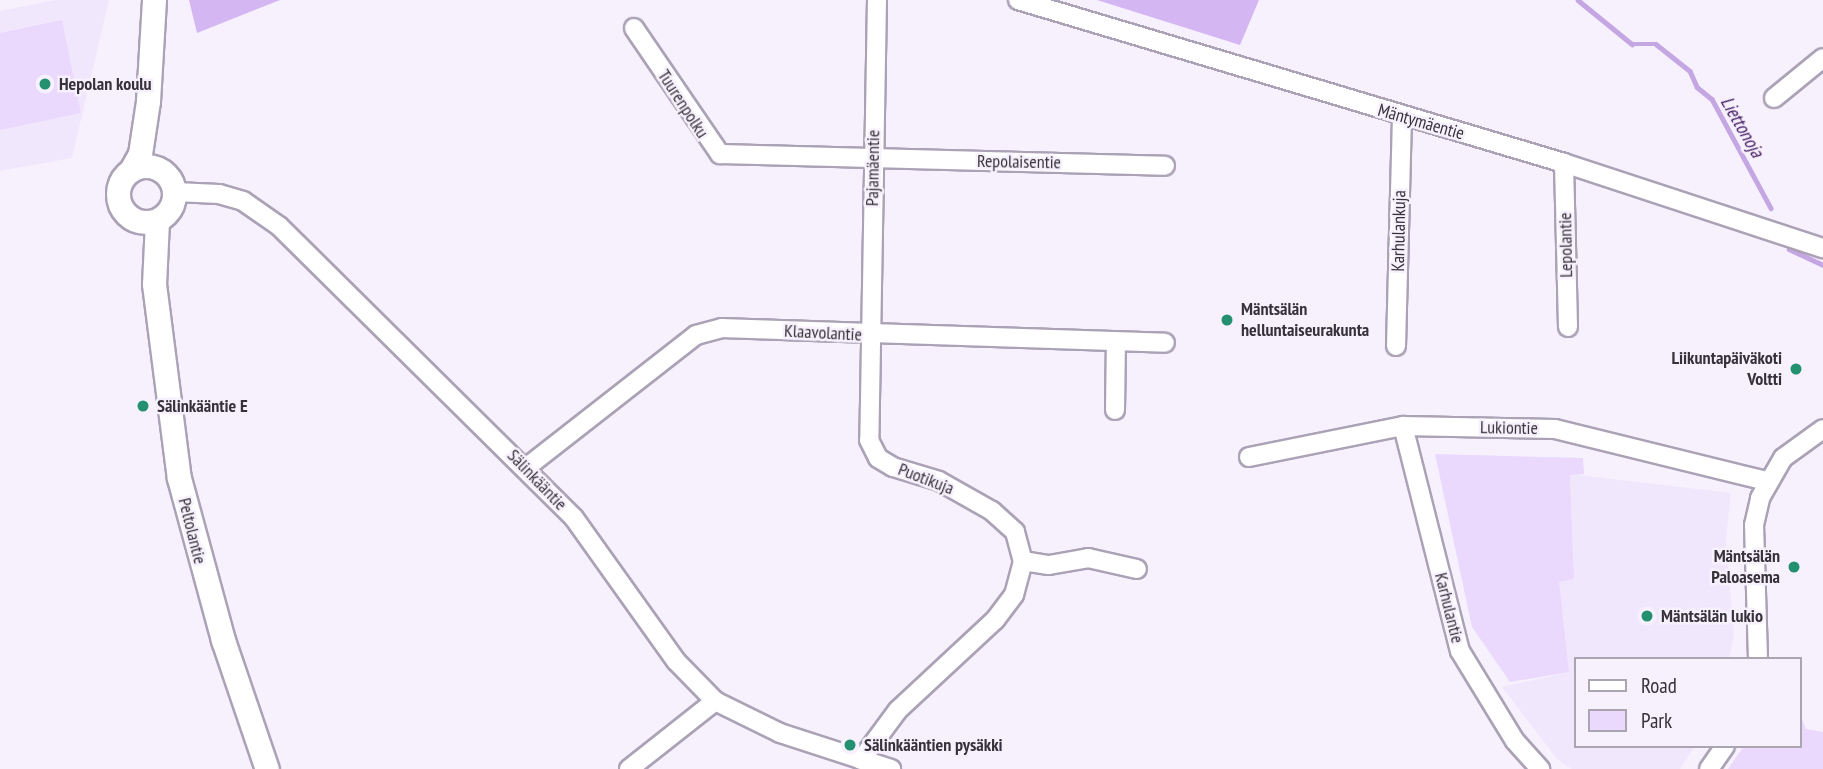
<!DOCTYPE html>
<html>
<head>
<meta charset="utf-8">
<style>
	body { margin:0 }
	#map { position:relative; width:1823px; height:769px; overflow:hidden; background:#f7f1fe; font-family:"PT Sans Narrow",sans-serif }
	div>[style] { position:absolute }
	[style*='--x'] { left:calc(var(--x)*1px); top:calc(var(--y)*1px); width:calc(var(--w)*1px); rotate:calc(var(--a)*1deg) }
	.built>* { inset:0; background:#f1e7fd }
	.green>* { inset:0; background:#ead8fd }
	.forest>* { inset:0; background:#d4b6f3 }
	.stream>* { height:4.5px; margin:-2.25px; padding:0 2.25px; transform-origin:2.25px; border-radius:2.25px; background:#c4a6e2 }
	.roads { filter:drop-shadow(2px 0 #aba2b6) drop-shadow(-2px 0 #aba2b6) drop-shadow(0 2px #aba2b6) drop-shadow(0 -2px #aba2b6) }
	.minor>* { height:18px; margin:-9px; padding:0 9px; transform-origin:9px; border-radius:9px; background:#fff }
	.major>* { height:23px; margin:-11.5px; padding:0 11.5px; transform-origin:11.5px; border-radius:11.5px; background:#fff }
	.major>.ring { margin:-11.5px; padding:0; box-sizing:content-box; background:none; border:23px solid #fff; border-radius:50% }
	.dots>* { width:19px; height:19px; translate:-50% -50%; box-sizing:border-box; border:4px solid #f7f1fe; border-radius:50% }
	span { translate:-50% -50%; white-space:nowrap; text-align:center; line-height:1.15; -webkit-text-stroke:5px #f7f1fe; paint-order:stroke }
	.poi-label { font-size:18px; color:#36323a; font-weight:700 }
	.left { translate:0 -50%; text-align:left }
	.right { translate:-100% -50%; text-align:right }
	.street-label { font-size:18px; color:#36323a }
	.water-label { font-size:19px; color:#40185e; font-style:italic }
	.legend { position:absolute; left:1574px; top:657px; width:228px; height:91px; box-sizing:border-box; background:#f7f1fe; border:2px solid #aaa5b0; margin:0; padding:9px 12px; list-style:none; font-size:21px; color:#36323a }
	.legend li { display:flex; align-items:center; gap:14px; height:35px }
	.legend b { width:35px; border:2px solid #aaa5b0 }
</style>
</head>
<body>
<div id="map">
	<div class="built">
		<i style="clip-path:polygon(55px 0,109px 0,72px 158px,0 171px,0 11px)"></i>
		<i style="clip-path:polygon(1570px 474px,1731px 493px,1726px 539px,1734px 635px,1729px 659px,1576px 659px,1576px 746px,1695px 746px,1680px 769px,1572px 769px,1557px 759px,1502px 687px,1569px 672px,1558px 581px,1574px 579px)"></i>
	</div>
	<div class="green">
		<i style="clip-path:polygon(62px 20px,81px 113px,0 130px,0 33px)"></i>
		<i style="clip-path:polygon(1435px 454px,1583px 458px,1584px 474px,1570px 475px,1574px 579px,1559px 582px,1569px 672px,1510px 682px,1472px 627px)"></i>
		<i style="clip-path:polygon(1800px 714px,1806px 729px,1823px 732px,1823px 769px,1728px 769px,1744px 746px,1800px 746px)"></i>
	</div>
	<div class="forest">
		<i style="clip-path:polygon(189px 0,280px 0,197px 33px)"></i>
		<i style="clip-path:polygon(1097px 0,1259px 0,1240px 45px)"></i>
	</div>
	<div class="stream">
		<i style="--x:1578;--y:0;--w:70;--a:39.2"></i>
		<i style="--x:1632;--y:44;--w:24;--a:0"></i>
		<i style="--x:1656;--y:44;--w:43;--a:38.5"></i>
		<i style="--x:1690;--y:71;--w:17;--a:66"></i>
		<i style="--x:1697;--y:87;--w:19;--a:39"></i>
		<i style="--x:1712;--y:99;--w:124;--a:61.6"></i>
		<i style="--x:1789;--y:249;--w:38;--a:25"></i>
	</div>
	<div class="roads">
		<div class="minor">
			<i style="--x:877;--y:0;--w:440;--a:91"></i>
			<i style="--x:869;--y:440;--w:20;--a:63"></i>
			<i style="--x:878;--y:458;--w:17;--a:31"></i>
			<i style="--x:893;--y:467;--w:48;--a:16.9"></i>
			<i style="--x:939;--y:481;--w:61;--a:29.5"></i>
			<i style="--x:992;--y:511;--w:31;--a:42"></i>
			<i style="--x:1015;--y:532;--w:30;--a:75"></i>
			<i style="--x:1023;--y:561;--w:26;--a:9"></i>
			<i style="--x:1049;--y:565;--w:40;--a:-10"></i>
			<i style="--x:1088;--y:558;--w:50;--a:12.7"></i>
			<i style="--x:1018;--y:0;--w:570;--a:16.62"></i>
			<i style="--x:1564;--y:163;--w:273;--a:18.2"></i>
			<i style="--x:634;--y:28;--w:153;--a:55.7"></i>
			<i style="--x:720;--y:154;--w:445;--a:1.5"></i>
			<i style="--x:1774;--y:98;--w:63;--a:-39.2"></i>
			<i style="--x:1564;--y:163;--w:164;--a:88.6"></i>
			<i style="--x:175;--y:192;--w:44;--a:2.6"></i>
			<i style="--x:219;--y:194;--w:25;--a:16"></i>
			<i style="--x:243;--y:201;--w:44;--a:34.8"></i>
			<i style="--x:279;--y:226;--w:415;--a:44.7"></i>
			<i style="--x:574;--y:518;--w:176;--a:54.5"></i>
			<i style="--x:676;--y:661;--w:56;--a:45.7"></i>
			<i style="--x:715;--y:701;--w:72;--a:26.2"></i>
			<i style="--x:780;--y:733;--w:117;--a:18"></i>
			<i style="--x:1396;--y:346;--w:229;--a:-88.5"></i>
			<i style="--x:1115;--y:410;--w:68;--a:-89.2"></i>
			<i style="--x:1403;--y:426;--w:232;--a:75.8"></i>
			<i style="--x:1460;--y:651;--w:105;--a:58.6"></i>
			<i style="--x:1515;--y:741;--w:38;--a:48"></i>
			<i style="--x:1249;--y:457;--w:157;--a:-11.4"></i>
			<i style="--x:1403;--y:426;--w:152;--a:1.1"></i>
			<i style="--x:1555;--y:429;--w:217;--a:13.8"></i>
			<i style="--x:527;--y:467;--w:214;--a:-38"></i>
			<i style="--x:696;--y:335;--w:27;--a:-15"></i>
			<i style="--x:722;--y:328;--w:443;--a:1.9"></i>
			<i style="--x:1758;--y:659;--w:134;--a:-91.7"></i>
			<i style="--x:1754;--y:525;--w:28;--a:-77"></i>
			<i style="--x:1760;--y:498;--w:46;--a:-60.1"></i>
			<i style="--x:1783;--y:458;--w:49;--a:-35.9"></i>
			<i style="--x:861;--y:760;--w:62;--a:-53.5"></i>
			<i style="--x:898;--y:710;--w:132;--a:-42.9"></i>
			<i style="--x:995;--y:620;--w:31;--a:-53"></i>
			<i style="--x:1014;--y:595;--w:35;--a:-75"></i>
			<i style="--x:629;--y:769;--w:110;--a:-38.3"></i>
			<i style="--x:1709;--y:769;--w:28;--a:-55"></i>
		</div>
		<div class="major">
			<i class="ring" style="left:118px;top:166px;width:33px;height:33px"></i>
			<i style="--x:131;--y:170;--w:18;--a:-61"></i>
			<i style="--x:140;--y:154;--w:54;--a:-81.4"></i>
			<i style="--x:148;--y:101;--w:101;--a:-86.6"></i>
			<i style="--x:157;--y:221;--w:63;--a:92.7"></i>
			<i style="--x:154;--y:284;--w:196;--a:82.7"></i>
			<i style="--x:179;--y:478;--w:168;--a:74.8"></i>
			<i style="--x:223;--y:640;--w:136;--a:71.2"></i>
		</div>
	</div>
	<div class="dots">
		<i style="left:45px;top:84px;background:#23906f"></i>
		<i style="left:1227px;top:320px;background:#23906f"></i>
		<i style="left:1796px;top:369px;background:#23906f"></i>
		<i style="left:143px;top:406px;background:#23906f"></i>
		<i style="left:1794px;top:567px;background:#23906f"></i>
		<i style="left:1647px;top:616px;background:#23906f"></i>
		<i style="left:850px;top:745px;background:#23906f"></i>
	</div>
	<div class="poi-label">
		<span class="left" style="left:59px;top:84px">Hepolan koulu</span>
		<span class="left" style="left:1241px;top:320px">Mäntsälän<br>helluntaiseurakunta</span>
		<span class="right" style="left:1782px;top:369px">Liikuntapäiväkoti<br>Voltti</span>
		<span class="left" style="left:157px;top:406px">Sälinkääntie E</span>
		<span class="right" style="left:1780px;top:567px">Mäntsälän<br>Paloasema</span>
		<span class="left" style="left:1661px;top:616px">Mäntsälän lukio</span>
		<span class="left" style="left:864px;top:745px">Sälinkääntien pysäkki</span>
	</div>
	<div class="street-label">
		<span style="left:683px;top:104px;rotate:57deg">Tuurenpolku</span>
		<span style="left:1421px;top:122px;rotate:16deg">Mäntymäentie</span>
		<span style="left:1019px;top:162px;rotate:1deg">Repolaisentie</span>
		<span style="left:873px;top:168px;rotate:-89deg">Pajamäentie</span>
		<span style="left:1399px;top:231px;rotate:-89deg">Karhulankuja</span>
		<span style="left:1566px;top:245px;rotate:-91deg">Lepolantie</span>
		<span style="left:823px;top:333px;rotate:3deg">Klaavolantie</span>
		<span style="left:1509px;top:428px;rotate:1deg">Lukiontie</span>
		<span style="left:926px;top:479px;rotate:21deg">Puotikuja</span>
		<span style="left:537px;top:480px;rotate:46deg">Sälinkääntie</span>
		<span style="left:192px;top:531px;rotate:76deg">Peltolantie</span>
		<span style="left:1449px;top:608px;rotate:76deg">Karhulantie</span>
	</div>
	<div class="water-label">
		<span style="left:1742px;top:127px;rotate:60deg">Liettonoja</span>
	</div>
	<ul class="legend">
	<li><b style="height:9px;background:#fff"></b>Road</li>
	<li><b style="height:19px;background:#ead8fd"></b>Park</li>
	</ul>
</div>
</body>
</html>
